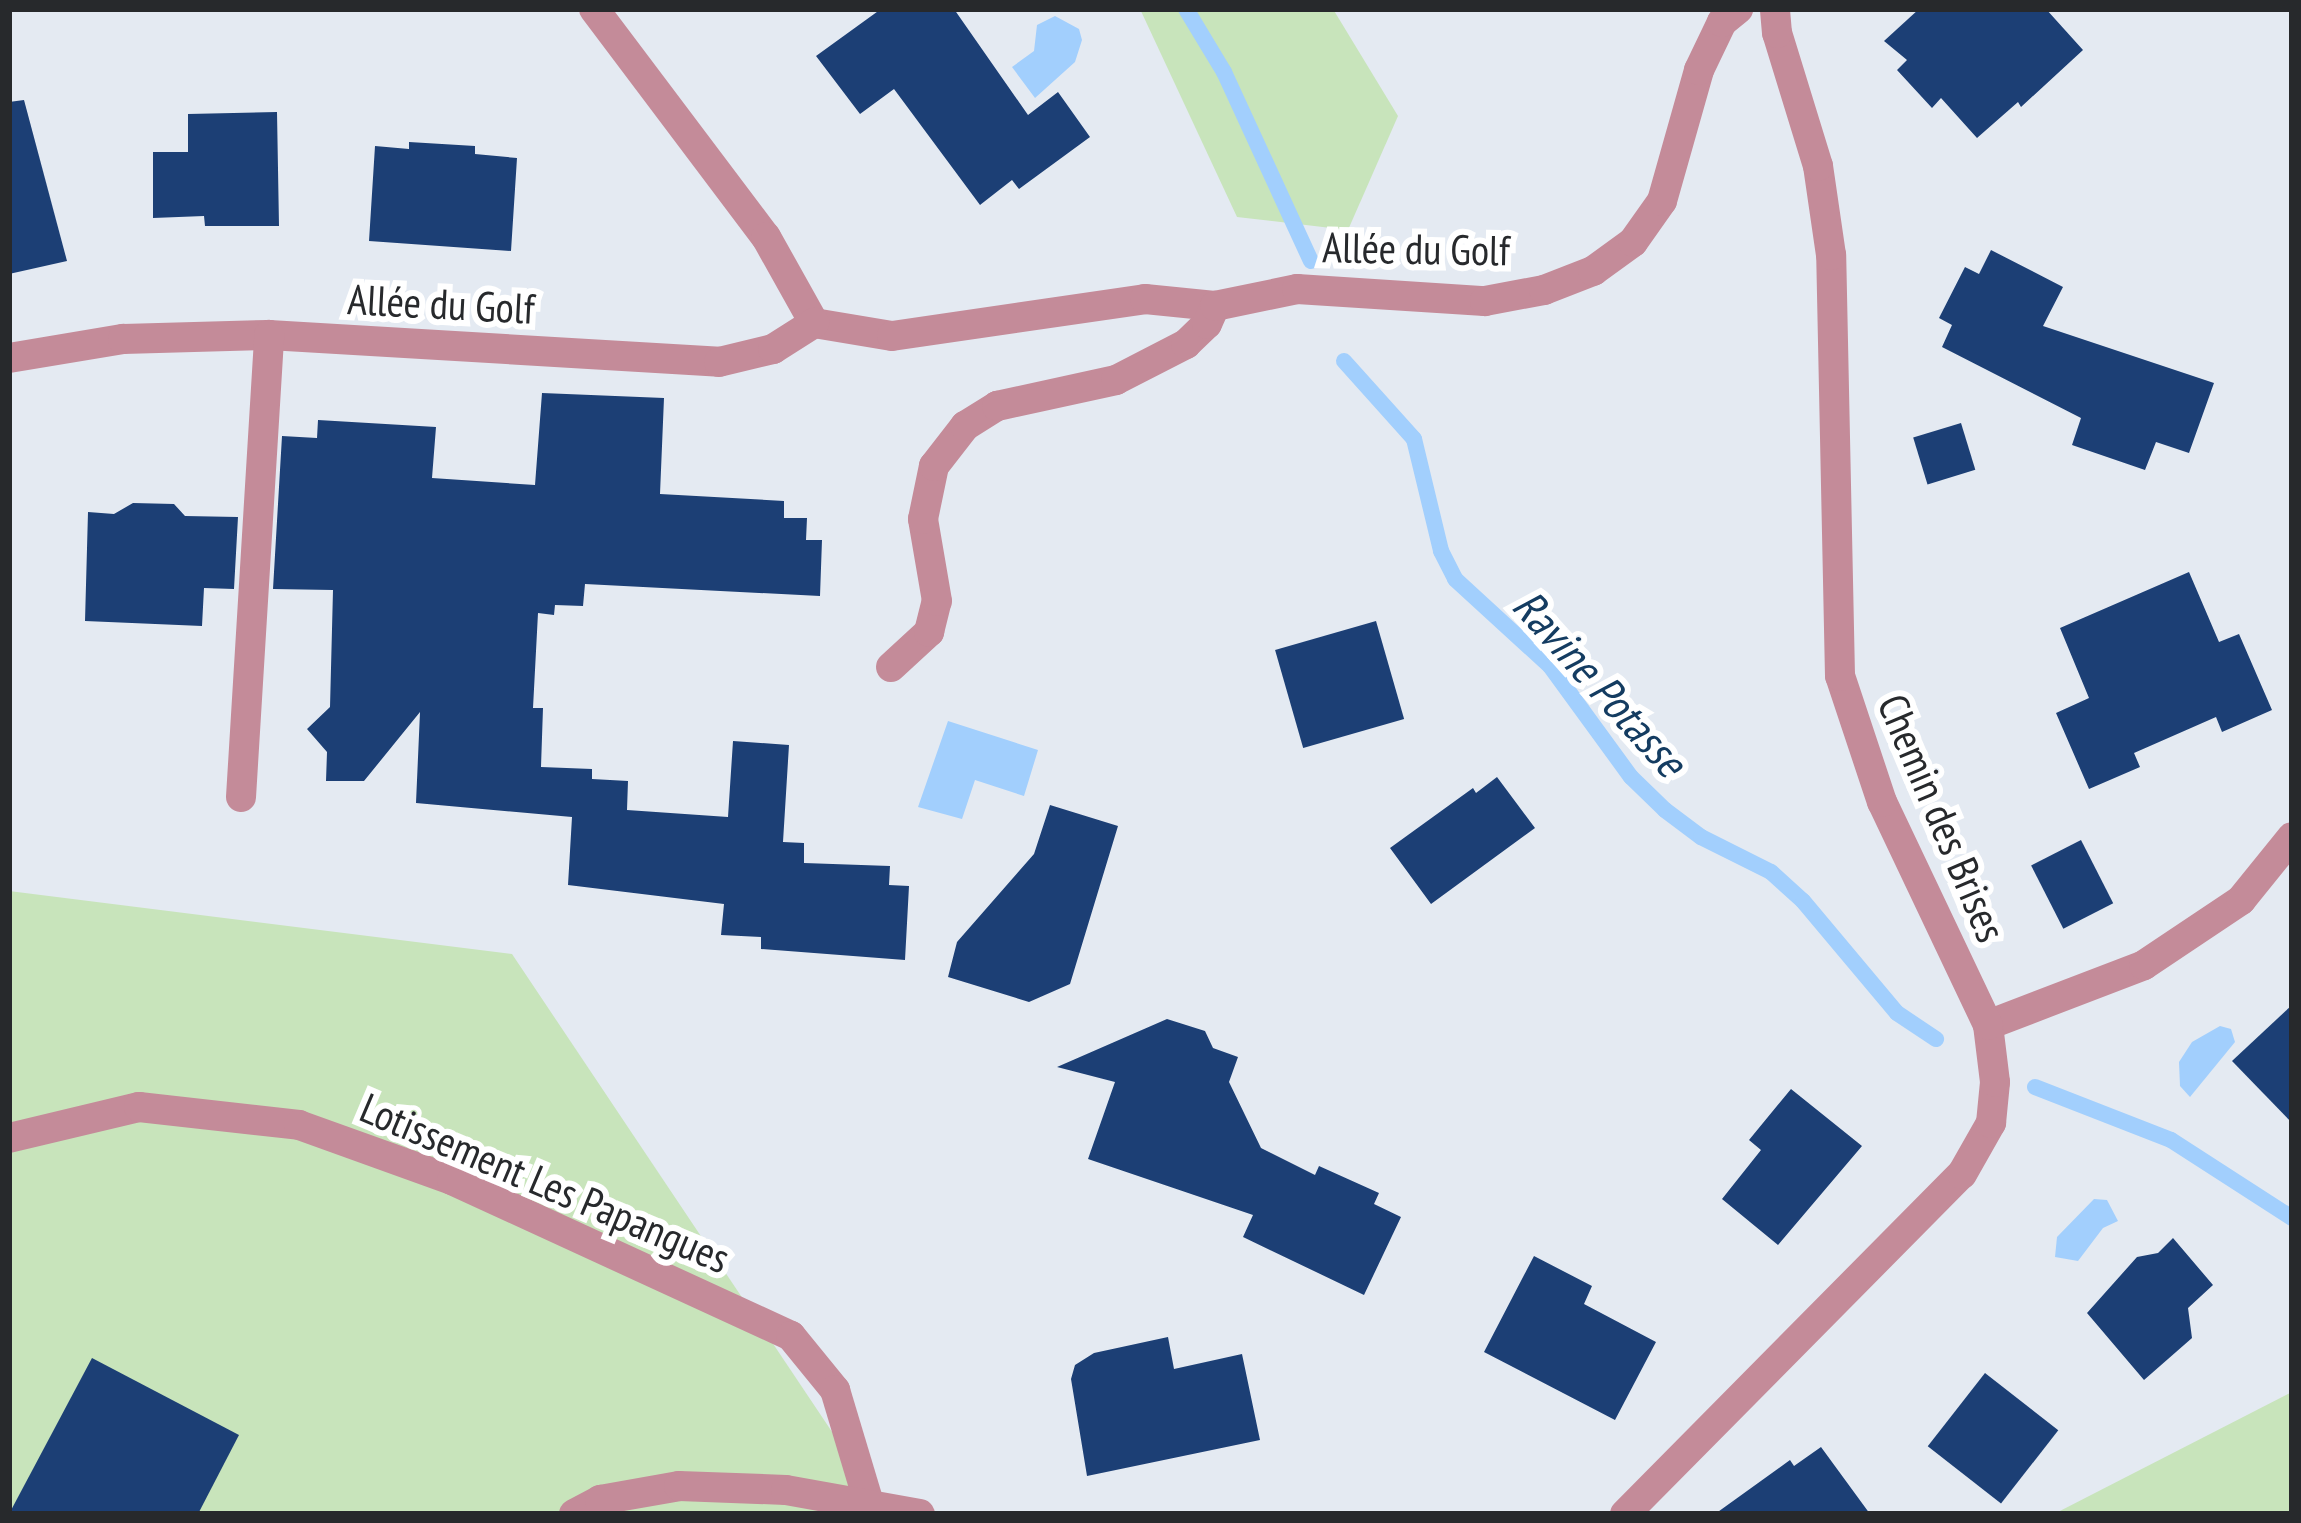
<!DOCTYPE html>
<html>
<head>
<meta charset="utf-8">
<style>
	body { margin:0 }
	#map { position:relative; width:2301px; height:1523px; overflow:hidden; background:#e4eaf2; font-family:"PT Sans Narrow",sans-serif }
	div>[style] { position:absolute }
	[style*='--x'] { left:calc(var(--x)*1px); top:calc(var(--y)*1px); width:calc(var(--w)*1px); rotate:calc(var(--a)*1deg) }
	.green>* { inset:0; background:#c8e4bb }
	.water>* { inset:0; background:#a2cffd }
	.stream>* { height:16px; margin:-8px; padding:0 8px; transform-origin:8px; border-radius:8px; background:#a2cffd }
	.building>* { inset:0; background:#1c3f75; transform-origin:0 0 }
	.minor>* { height:30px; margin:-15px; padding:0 15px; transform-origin:15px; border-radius:15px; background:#c48b99 }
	span { translate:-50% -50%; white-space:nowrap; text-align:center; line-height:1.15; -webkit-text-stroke:12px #fff; paint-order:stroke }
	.street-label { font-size:42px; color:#27292c }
	.water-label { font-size:45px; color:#143c61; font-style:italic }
	.frame { position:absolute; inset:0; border:12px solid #27292c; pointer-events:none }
</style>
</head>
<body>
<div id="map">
	<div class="green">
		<i style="clip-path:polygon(1140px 9px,1333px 9px,1398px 116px,1348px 230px,1237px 217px)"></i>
		<i style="clip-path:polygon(9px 891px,512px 954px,887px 1514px,9px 1514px)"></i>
		<i style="clip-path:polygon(2292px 1392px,2292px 1514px,2054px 1514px)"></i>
	</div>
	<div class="water">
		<i style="clip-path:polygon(1055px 16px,1079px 29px,1082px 40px,1075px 62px,1035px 98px,1012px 67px,1034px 51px,1037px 25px)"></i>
		<i style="clip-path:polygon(948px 721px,1038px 750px,1024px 796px,975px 780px,962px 819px,918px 807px)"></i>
		<i style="clip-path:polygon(2220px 1026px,2231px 1029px,2235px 1042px,2190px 1097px,2180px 1086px,2179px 1062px,2192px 1042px)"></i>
		<i style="clip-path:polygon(2094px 1199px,2107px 1200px,2118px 1221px,2103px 1228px,2078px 1261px,2055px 1257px,2057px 1237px)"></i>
	</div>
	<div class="stream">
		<i style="--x:1186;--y:9;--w:74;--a:58.9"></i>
		<i style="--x:1224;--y:72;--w:208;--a:65.3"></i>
		<i style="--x:1344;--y:361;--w:105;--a:48.1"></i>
		<i style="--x:1414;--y:439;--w:115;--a:76.4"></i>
		<i style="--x:1441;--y:551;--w:31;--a:63"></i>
		<i style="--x:1455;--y:579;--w:129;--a:42.5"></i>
		<i style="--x:1550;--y:666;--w:137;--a:53.9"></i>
		<i style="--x:1631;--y:777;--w:47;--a:44.1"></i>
		<i style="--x:1665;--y:810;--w:45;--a:36.9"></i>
		<i style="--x:1701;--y:837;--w:78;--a:26.6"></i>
		<i style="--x:1771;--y:872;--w:43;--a:42.2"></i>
		<i style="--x:1803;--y:901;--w:146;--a:50"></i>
		<i style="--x:1897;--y:1013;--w:47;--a:33.7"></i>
		<i style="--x:2035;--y:1087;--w:146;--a:21.3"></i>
		<i style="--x:2171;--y:1140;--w:144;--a:32.8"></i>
	</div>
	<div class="building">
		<i style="clip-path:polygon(881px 9px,954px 9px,1028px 115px,1058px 92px,1090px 137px,1019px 189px,1012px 180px,980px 205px,894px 89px,860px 114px,816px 56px)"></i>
		<i style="clip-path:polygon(1919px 9px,2046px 9px,2083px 50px,2021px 107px,2018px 102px,1977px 138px,1941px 98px,1932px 108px,1897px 70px,1907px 60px,1884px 41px)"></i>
		<i style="clip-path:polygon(24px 100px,67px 261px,9px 274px,9px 102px)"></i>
		<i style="clip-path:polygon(277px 112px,279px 226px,205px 226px,204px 216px,153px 218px,153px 152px,188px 152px,188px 114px)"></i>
		<i style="clip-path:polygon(409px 142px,475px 146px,475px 154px,517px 158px,511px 251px,369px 241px,375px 146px,409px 149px)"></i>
		<i style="clip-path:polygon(1991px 250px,2063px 287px,2043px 326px,2214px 383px,2189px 453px,2156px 442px,2145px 470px,2072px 445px,2081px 418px,1942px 347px,1952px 325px,1939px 318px,1965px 267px,1979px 274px)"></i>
		<i style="clip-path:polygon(542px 393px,664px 398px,660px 494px,784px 501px,784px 518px,807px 518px,806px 540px,822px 540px,820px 596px,585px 584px,583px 606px,555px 605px,554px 615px,538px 613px,533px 708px,543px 708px,541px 767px,592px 769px,592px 779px,628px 781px,627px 810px,728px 817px,733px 741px,789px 745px,783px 842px,804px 843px,804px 863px,890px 866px,889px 885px,909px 886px,905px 960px,761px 949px,761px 937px,721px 935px,724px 904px,568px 885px,572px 817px,416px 803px,420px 712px,364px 781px,326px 781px,327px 752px,307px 729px,330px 707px,333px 590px,273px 589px,282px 436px,317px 438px,318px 420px,436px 427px,432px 478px,535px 485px)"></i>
		<i style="left:1961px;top:423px;width:49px;height:50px;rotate:73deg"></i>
		<i style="clip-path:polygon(133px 503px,174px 504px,185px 516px,238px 517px,234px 589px,204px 588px,202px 626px,85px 621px,88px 512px,114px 514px)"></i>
		<i style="clip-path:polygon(2189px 572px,2219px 642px,2239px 634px,2272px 710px,2222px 732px,2216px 717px,2134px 753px,2140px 767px,2089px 789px,2056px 713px,2089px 698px,2060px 628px)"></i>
		<i style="left:1376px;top:621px;width:102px;height:105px;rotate:74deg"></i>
		<i style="clip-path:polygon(1497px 777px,1535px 828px,1431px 904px,1390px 848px,1473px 788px,1476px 793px)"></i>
		<i style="clip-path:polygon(1050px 805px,1118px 826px,1070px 984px,1029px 1002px,948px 977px,957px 942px,1034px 854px)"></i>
		<i style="left:2081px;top:840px;width:71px;height:56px;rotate:63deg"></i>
		<i style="clip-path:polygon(2292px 1005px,2292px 1123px,2232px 1061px)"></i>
		<i style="clip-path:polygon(1167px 1019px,1205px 1031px,1213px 1048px,1238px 1057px,1229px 1082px,1261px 1148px,1315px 1175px,1319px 1166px,1379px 1193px,1374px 1204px,1401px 1217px,1364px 1295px,1243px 1237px,1253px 1215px,1088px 1159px,1115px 1082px,1057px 1067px)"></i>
		<i style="clip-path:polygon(1791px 1089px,1862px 1146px,1778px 1245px,1722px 1199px,1761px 1150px,1749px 1140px)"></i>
		<i style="clip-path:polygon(2173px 1238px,2213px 1285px,2188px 1308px,2192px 1338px,2144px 1380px,2087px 1313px,2137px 1257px,2158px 1253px)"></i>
		<i style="clip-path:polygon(1534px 1256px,1592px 1286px,1584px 1304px,1656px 1342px,1615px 1420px,1484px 1352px)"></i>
		<i style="clip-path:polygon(1168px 1337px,1174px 1369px,1242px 1354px,1260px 1440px,1087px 1476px,1071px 1379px,1075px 1365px,1094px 1353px)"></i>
		<i style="clip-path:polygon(92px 1358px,239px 1435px,198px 1514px,9px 1514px)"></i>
		<i style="left:1985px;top:1373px;width:93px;height:93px;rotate:38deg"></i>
		<i style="clip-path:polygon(1821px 1447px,1870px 1514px,1715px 1514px,1790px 1460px,1794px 1466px)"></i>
	</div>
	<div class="minor">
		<i style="--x:594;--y:9;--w:286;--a:53"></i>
		<i style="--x:766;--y:237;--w:98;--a:60.8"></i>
		<i style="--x:814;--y:323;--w:79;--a:9.5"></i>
		<i style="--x:892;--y:336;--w:256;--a:-8.3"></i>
		<i style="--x:1145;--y:299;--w:70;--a:5.7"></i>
		<i style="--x:9;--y:358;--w:116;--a:-9.5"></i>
		<i style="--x:123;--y:339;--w:146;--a:-1.6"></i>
		<i style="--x:269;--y:335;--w:451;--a:3.4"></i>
		<i style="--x:719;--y:362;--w:56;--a:-13.5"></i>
		<i style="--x:773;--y:349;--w:49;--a:-32.4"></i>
		<i style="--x:891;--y:667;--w:52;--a:-42.6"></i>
		<i style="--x:929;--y:632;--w:32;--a:-76"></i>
		<i style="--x:937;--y:601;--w:83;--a:-99.7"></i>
		<i style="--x:923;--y:519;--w:54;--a:-78.3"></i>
		<i style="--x:934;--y:466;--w:51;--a:-52.2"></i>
		<i style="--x:965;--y:426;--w:38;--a:-32"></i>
		<i style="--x:997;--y:406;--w:122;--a:-12.3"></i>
		<i style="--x:1116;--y:380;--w:79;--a:-27.2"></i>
		<i style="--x:1186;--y:344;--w:29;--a:-44"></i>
		<i style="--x:1207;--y:324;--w:20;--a:-66"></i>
		<i style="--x:1215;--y:306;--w:84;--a:-11.7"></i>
		<i style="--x:1297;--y:289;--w:188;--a:3.7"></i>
		<i style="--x:1485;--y:301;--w:60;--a:-10.6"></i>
		<i style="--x:1544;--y:290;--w:53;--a:-21.2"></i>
		<i style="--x:1593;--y:271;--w:49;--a:-35.9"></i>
		<i style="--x:1633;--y:242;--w:50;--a:-54.7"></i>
		<i style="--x:1662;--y:201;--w:136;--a:-74.2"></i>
		<i style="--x:1699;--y:70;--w:53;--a:-64.4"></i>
		<i style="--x:1722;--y:22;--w:21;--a:-39"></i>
		<i style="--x:241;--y:797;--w:463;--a:-86.5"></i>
		<i style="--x:1988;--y:1025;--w:167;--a:-21"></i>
		<i style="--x:2144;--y:965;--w:117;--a:-33.8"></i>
		<i style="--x:2241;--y:900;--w:81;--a:-51"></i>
		<i style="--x:9;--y:1138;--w:134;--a:-13.4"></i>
		<i style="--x:139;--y:1107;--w:161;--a:6.4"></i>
		<i style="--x:299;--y:1125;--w:163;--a:19.8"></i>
		<i style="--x:452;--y:1180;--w:373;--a:24.7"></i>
		<i style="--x:791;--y:1336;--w:70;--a:50.8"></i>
		<i style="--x:835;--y:1390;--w:115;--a:73.3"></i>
		<i style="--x:574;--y:1514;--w:30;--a:-28"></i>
		<i style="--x:600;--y:1500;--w:80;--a:-10"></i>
		<i style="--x:679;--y:1486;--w:107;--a:2.1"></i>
		<i style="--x:786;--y:1490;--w:136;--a:10.2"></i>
		<i style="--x:1625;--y:1514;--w:479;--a:-45.3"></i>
		<i style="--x:1962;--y:1174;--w:59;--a:-60.4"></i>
		<i style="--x:1991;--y:1123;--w:41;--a:-84.4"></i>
		<i style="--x:1995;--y:1082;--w:57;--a:-97"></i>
		<i style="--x:1988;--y:1025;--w:247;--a:-115.4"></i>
		<i style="--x:1882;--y:802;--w:133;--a:-108.4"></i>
		<i style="--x:1840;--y:676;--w:421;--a:-91.2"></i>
		<i style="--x:1831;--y:255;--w:90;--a:-98.3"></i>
		<i style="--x:1818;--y:166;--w:139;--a:-107.1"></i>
		<i style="--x:1777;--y:33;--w:24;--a:-95"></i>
	</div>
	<div class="street-label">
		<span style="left:1416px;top:249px;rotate:1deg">Allée du Golf</span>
		<span style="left:441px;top:304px;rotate:3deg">Allée du Golf</span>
		<span style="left:1942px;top:818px;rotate:67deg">Chemin des Brises</span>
		<span style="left:545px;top:1183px;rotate:23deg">Lotissement Les Papangues</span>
	</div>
	<div class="water-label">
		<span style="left:1600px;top:683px;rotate:48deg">Ravine Potasse</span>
	</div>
	<div class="frame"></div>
</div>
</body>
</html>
